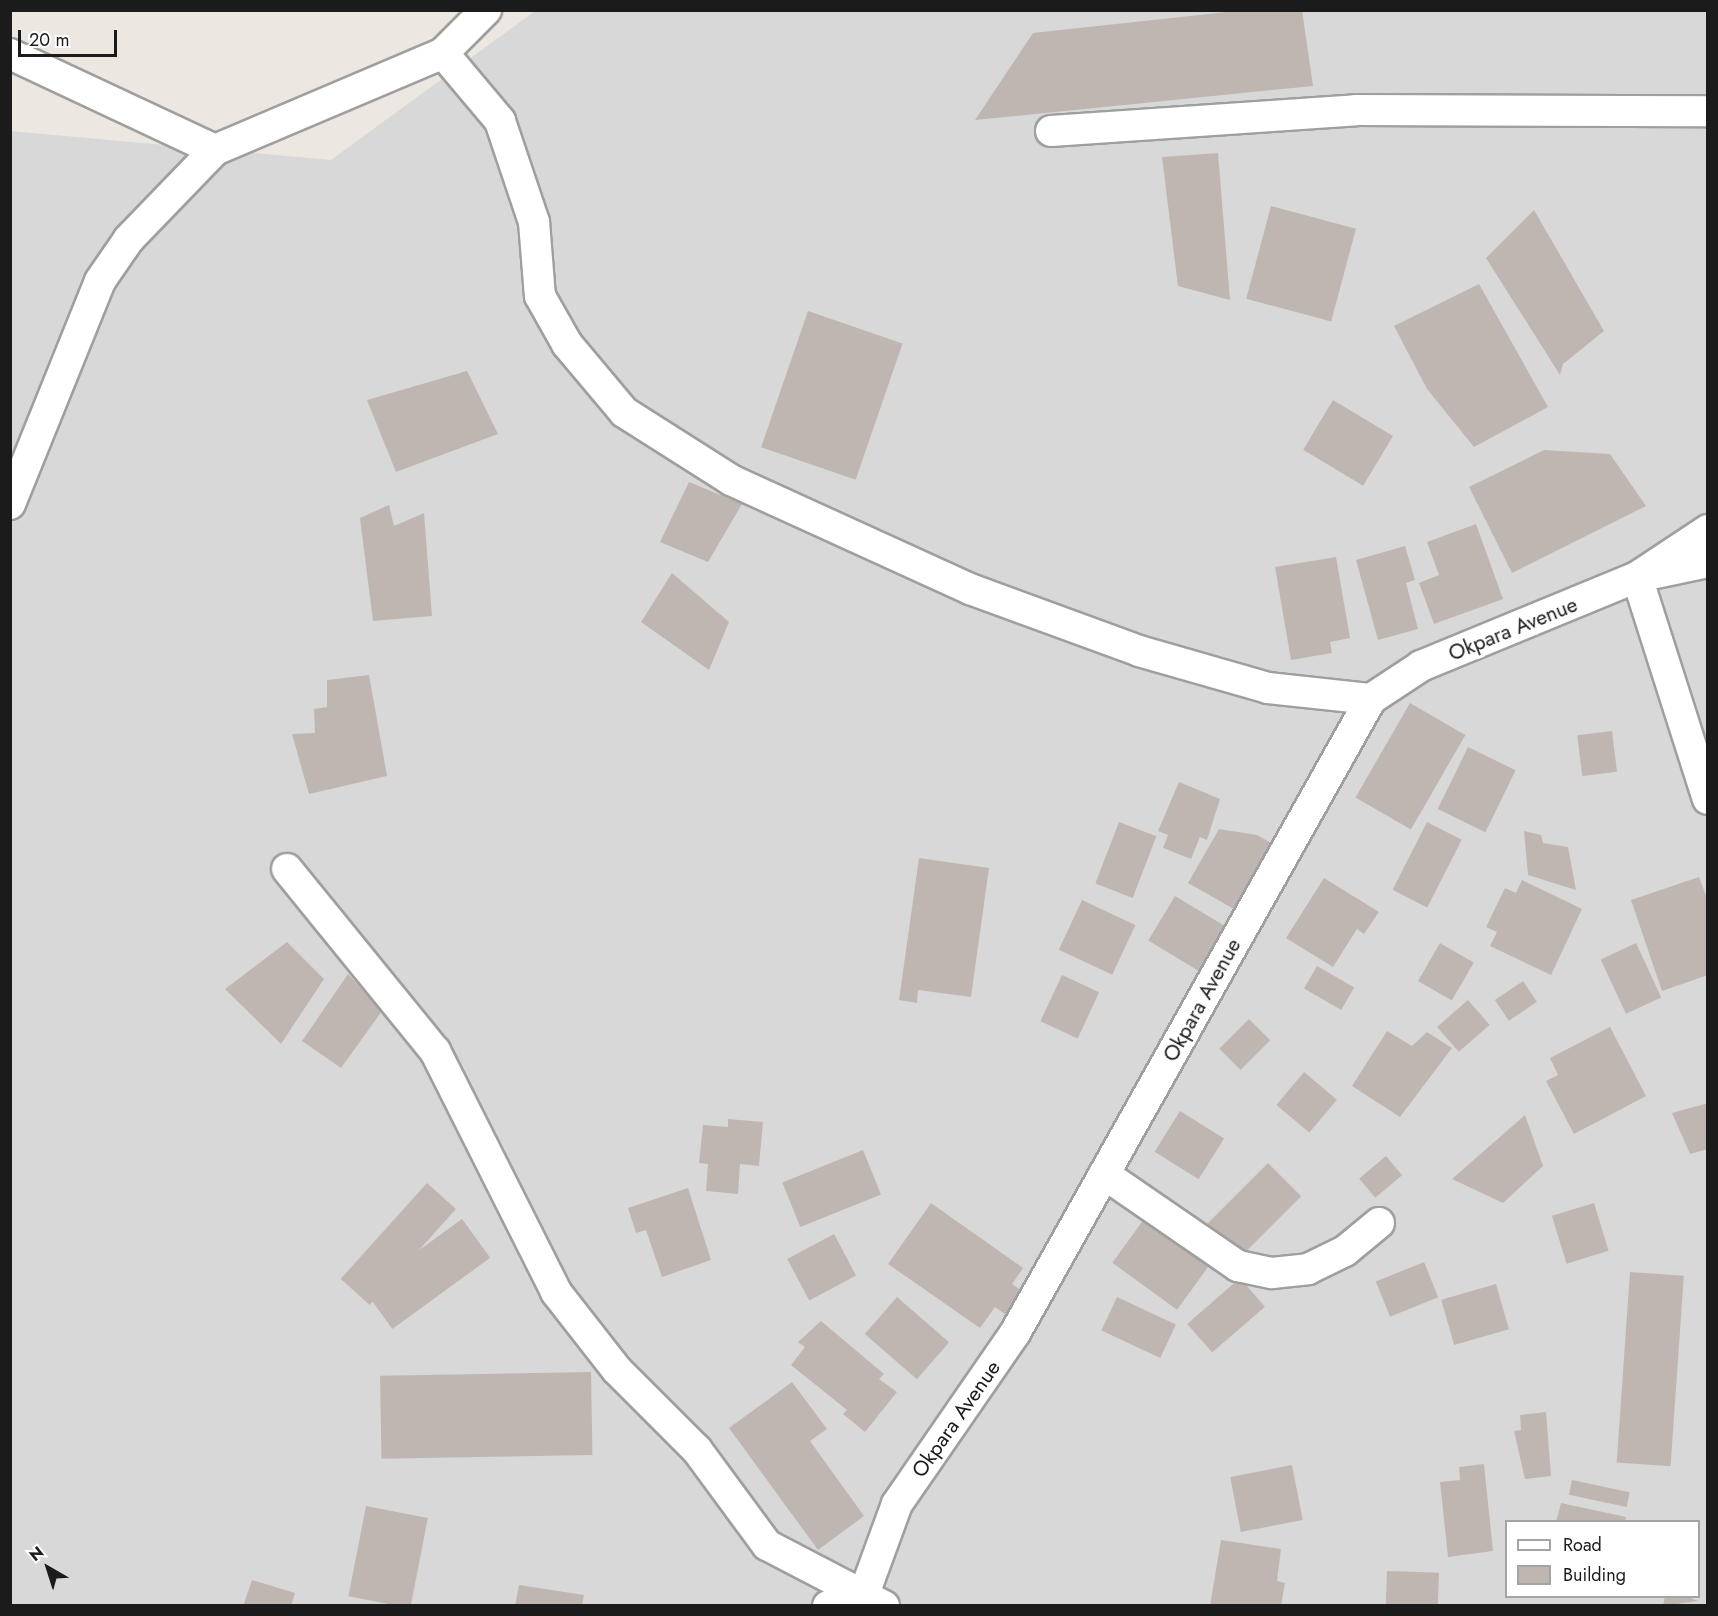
<!DOCTYPE html>
<html>
<head>
<meta charset="utf-8">
<style>
	body { margin:0 }
	#map { position:relative; width:1718px; height:1616px; overflow:hidden; background:#ece7e1; font-family:Jost,sans-serif }
	div>[style] { position:absolute }
	[style*='--x'] { left:calc(var(--x)*1px); top:calc(var(--y)*1px); width:calc(var(--w)*1px); rotate:calc(var(--a)*1deg) }
	.residential>* { inset:0; background:#d9d8d8 }
	.building>* { inset:0; background:#c0b6b1; transform-origin:0 0 }
	.roads { filter:drop-shadow(2px 0 #9f9f9f) drop-shadow(-2px 0 #9f9f9f) drop-shadow(0 2px #9f9f9f) drop-shadow(0 -2px #9f9f9f) }
	.street>* { height:30px; margin:-15px; padding:0 15px; transform-origin:15px; border-radius:15px; background:#fff }
	span { translate:-50% -50%; white-space:nowrap; text-align:center; line-height:1.15; -webkit-text-stroke:6px #fff; paint-order:stroke }
	.street-label { font-size:21px; color:#1b1b1b }
	.frame { position:absolute; inset:0; border:12px solid #1b1b1b; pointer-events:none }
	.legend { position:absolute; left:1505px; top:1520px; width:195px; height:78px; box-sizing:border-box; background:#fff; border:2px solid #a4a4a4; margin:0; padding:8px 10px; list-style:none; font-size:18px; color:#1b1b1b }
	.legend li { display:flex; align-items:center; gap:12px; height:30px }
	.legend b { width:30px; border:2px solid #a4a4a4 }
	.north { position:absolute; left:18px; top:1538px; width:60px; height:60px; -webkit-text-stroke:4px #fff; paint-order:stroke; rotate:321deg; font-size:16px; font-weight:700; line-height:24px; text-align:center; color:#1b1b1b }
	.north::after { content:''; display:block; margin:auto; width:21px; height:27px; background:#1b1b1b; clip-path:polygon(50% 0,100% 100%,50% 72%,0 100%) }
	.scale { position:absolute; left:18px; top:30px; width:99px; height:27px; box-sizing:border-box; border:3px solid #1b1b1b; border-top:0; padding-left:8px; font-size:18px; line-height:21px; white-space:nowrap; color:#1b1b1b; -webkit-text-stroke:4px #fff; paint-order:stroke }
</style>
</head>
<body>
<div id="map">
	<div class="residential">
		<i style="clip-path:polygon(evenodd,535px 11px,1707px 11px,1707px 1605px,11px 1605px,10px 131px,331px 160px,535px 11px,1506px 1522px,1698px 1522px,1698px 1596px,1506px 1596px,1506px 1522px)"></i>
	</div>
	<div class="building">
		<i style="clip-path:polygon(1245px 10px,1302px 10px,1313px 86px,975px 120px,1033px 33px)"></i>
		<i style="clip-path:polygon(1218px 153px,1230px 300px,1178px 286px,1162px 157px)"></i>
		<i style="left:1271px;top:206px;width:88px;height:96px;rotate:15deg"></i>
		<i style="clip-path:polygon(1534px 210px,1604px 331px,1563px 364px,1560px 375px,1486px 258px)"></i>
		<i style="clip-path:polygon(1479px 284px,1548px 407px,1474px 447px,1427px 389px,1394px 326px)"></i>
		<i style="left:808px;top:311px;width:100px;height:144px;rotate:19deg"></i>
		<i style="clip-path:polygon(467px 371px,498px 434px,396px 472px,367px 400px)"></i>
		<i style="left:1333px;top:400px;width:70px;height:58px;rotate:31deg"></i>
		<i style="clip-path:polygon(1544px 450px,1610px 454px,1646px 506px,1512px 573px,1469px 487px)"></i>
		<i style="clip-path:polygon(689px 482px,742px 504px,708px 562px,660px 542px)"></i>
		<i style="clip-path:polygon(389px 505px,394px 526px,424px 513px,432px 616px,373px 621px,360px 518px)"></i>
		<i style="clip-path:polygon(1476px 524px,1503px 599px,1434px 624px,1419px 583px,1439px 575px,1427px 542px)"></i>
		<i style="clip-path:polygon(1405px 546px,1415px 580px,1406px 583px,1418px 629px,1378px 640px,1356px 560px)"></i>
		<i style="clip-path:polygon(1336px 557px,1350px 638px,1330px 642px,1332px 653px,1291px 660px,1275px 567px)"></i>
		<i style="clip-path:polygon(672px 573px,729px 622px,709px 670px,641px 622px)"></i>
		<i style="clip-path:polygon(369px 675px,387px 776px,309px 794px,292px 734px,315px 733px,314px 709px,327px 707px,327px 680px)"></i>
		<i style="left:1410px;top:703px;width:64px;height:109px;rotate:30deg"></i>
		<i style="left:1612px;top:731px;width:41px;height:35px;rotate:83deg"></i>
		<i style="left:1468px;top:747px;width:53px;height:69px;rotate:26deg"></i>
		<i style="clip-path:polygon(1179px 782px,1220px 799px,1207px 840px,1200px 837px,1191px 859px,1163px 848px,1168px 835px,1158px 831px)"></i>
		<i style="left:1119px;top:822px;width:40px;height:66px;rotate:21deg"></i>
		<i style="left:1427px;top:822px;width:39px;height:76px;rotate:27deg"></i>
		<i style="clip-path:polygon(1219px 829px,1257px 835px,1280px 848px,1241px 913px,1188px 883px)"></i>
		<i style="clip-path:polygon(1524px 831px,1541px 835px,1543px 843px,1568px 847px,1576px 890px,1528px 875px)"></i>
		<i style="clip-path:polygon(919px 858px,989px 868px,971px 997px,918px 990px,917px 1003px,899px 1000px)"></i>
		<i style="clip-path:polygon(1699px 877px,1708px 901px,1708px 975px,1662px 991px,1631px 900px)"></i>
		<i style="clip-path:polygon(1324px 878px,1379px 912px,1364px 934px,1357px 929px,1333px 967px,1286px 938px)"></i>
		<i style="clip-path:polygon(1522px 880px,1582px 909px,1551px 975px,1490px 946px,1497px 932px,1486px 927px,1505px 888px,1516px 893px)"></i>
		<i style="left:1175px;top:896px;width:63px;height:52px;rotate:31deg"></i>
		<i style="left:1082px;top:900px;width:59px;height:55px;rotate:25deg"></i>
		<i style="clip-path:polygon(287px 942px,324px 979px,281px 1044px,225px 989px)"></i>
		<i style="left:1440px;top:943px;width:39px;height:44px;rotate:30deg"></i>
		<i style="left:1636px;top:943px;width:60px;height:39px;rotate:65deg"></i>
		<i style="left:1317px;top:966px;width:43px;height:26px;rotate:30deg"></i>
		<i style="clip-path:polygon(348px 974px,382px 1011px,341px 1068px,302px 1041px)"></i>
		<i style="left:1062px;top:975px;width:41px;height:51px;rotate:25deg"></i>
		<i style="left:1523px;top:981px;width:25px;height:34px;rotate:56deg"></i>
		<i style="left:1468px;top:1000px;width:33px;height:41px;rotate:49deg"></i>
		<i style="left:1249px;top:1019px;width:30px;height:42px;rotate:45deg"></i>
		<i style="clip-path:polygon(1610px 1027px,1646px 1096px,1574px 1134px,1546px 1081px,1558px 1075px,1550px 1058px)"></i>
		<i style="clip-path:polygon(1387px 1031px,1412px 1046px,1427px 1032px,1452px 1048px,1400px 1117px,1352px 1086px)"></i>
		<i style="left:1304px;top:1072px;width:43px;height:43px;rotate:40deg"></i>
		<i style="clip-path:polygon(1708px 1103px,1708px 1149px,1690px 1154px,1672px 1113px)"></i>
		<i style="left:1180px;top:1111px;width:52px;height:48px;rotate:32deg"></i>
		<i style="clip-path:polygon(1525px 1115px,1543px 1166px,1503px 1203px,1452px 1179px)"></i>
		<i style="clip-path:polygon(728px 1119px,763px 1122px,759px 1166px,740px 1164px,738px 1194px,706px 1191px,708px 1164px,699px 1163px,703px 1125px,728px 1127px)"></i>
		<i style="left:863px;top:1150px;width:48px;height:87px;rotate:68deg"></i>
		<i style="left:1386px;top:1156px;width:25px;height:35px;rotate:50deg"></i>
		<i style="left:1268px;top:1163px;width:47px;height:88px;rotate:45deg"></i>
		<i style="left:427px;top:1183px;width:39px;height:129px;rotate:42deg"></i>
		<i style="clip-path:polygon(688px 1188px,711px 1260px,662px 1277px,646px 1230px,636px 1233px,628px 1208px)"></i>
		<i style="clip-path:polygon(931px 1203px,1023px 1268px,1012px 1284px,1022px 1291px,1005px 1314px,995px 1307px,980px 1328px,888px 1264px)"></i>
		<i style="left:1594px;top:1203px;width:50px;height:44px;rotate:73deg"></i>
		<i style="left:1147px;top:1215px;width:80px;height:59px;rotate:36deg"></i>
		<i style="left:462px;top:1219px;width:48px;height:121px;rotate:54deg"></i>
		<i style="left:834px;top:1234px;width:47px;height:53px;rotate:62deg"></i>
		<i style="left:1424px;top:1262px;width:38px;height:52px;rotate:68deg"></i>
		<i style="left:1630px;top:1272px;width:54px;height:191px;rotate:4deg"></i>
		<i style="left:1240px;top:1278px;width:38px;height:70px;rotate:49deg"></i>
		<i style="left:1496px;top:1284px;width:47px;height:57px;rotate:74deg"></i>
		<i style="left:897px;top:1297px;width:69px;height:49px;rotate:41deg"></i>
		<i style="left:1117px;top:1297px;width:65px;height:37px;rotate:25deg"></i>
		<i style="clip-path:polygon(821px 1321px,884px 1374px,879px 1379px,897px 1392px,865px 1432px,843px 1414px,847px 1410px,791px 1365px,805px 1347px,798px 1342px)"></i>
		<i style="left:591px;top:1372px;width:83px;height:211px;rotate:89deg"></i>
		<i style="clip-path:polygon(792px 1382px,827px 1429px,810px 1441px,864px 1516px,818px 1550px,729px 1428px)"></i>
		<i style="clip-path:polygon(1546px 1412px,1551px 1476px,1525px 1479px,1514px 1431px,1521px 1430px,1520px 1415px)"></i>
		<i style="clip-path:polygon(1484px 1464px,1493px 1551px,1448px 1557px,1440px 1482px,1460px 1480px,1459px 1467px)"></i>
		<i style="left:1292px;top:1465px;width:56px;height:63px;rotate:79deg"></i>
		<i style="left:1572px;top:1480px;width:59px;height:15px;rotate:12deg"></i>
		<i style="clip-path:polygon(1561px 1503px,1626px 1517px,1625px 1522px,1556px 1522px)"></i>
		<i style="left:366px;top:1506px;width:63px;height:92px;rotate:11deg"></i>
		<i style="clip-path:polygon(1221px 1540px,1281px 1549px,1277px 1581px,1285px 1583px,1281px 1606px,1210px 1606px)"></i>
		<i style="left:1387px;top:1571px;width:52px;height:35px;rotate:2deg"></i>
		<i style="clip-path:polygon(252px 1580px,295px 1593px,291px 1606px,243px 1606px)"></i>
		<i style="clip-path:polygon(519px 1585px,584px 1595px,582px 1606px,515px 1606px)"></i>
		<i style="clip-path:polygon(1665px 1596px,1686px 1596px,1698px 1601px,1663px 1606px)"></i>
	</div>
	<div class="roads">
		<div class="street">
			<i style="--x:443;--y:53;--w:89;--a:50"></i>
			<i style="--x:500;--y:121;--w:107;--a:71.4"></i>
			<i style="--x:534;--y:222;--w:74;--a:85.4"></i>
			<i style="--x:540;--y:296;--w:55;--a:60.6"></i>
			<i style="--x:567;--y:344;--w:89;--a:50"></i>
			<i style="--x:624;--y:412;--w:127;--a:32.4"></i>
			<i style="--x:731;--y:480;--w:263;--a:24.5"></i>
			<i style="--x:970;--y:589;--w:180;--a:20.1"></i>
			<i style="--x:1139;--y:651;--w:134;--a:16"></i>
			<i style="--x:1268;--y:688;--w:104;--a:6.1"></i>
			<i style="--x:10;--y:54;--w:226;--a:25.1"></i>
			<i style="--x:215;--y:150;--w:248;--a:-23"></i>
			<i style="--x:443;--y:53;--w:61;--a:-45"></i>
			<i style="--x:1051;--y:131;--w:306;--a:-3.9"></i>
			<i style="--x:1356;--y:110;--w:352;--a:0.2"></i>
			<i style="--x:10;--y:504;--w:240;--a:-68"></i>
			<i style="--x:100;--y:281;--w:51;--a:-55.4"></i>
			<i style="--x:129;--y:239;--w:124;--a:-46"></i>
			<i style="--x:1708;--y:562;--w:73;--a:168.1"></i>
			<i style="--x:1637;--y:577;--w:233;--a:72.3"></i>
			<i style="--x:287;--y:869;--w:235;--a:50.9"></i>
			<i style="--x:435;--y:1051;--w:270;--a:63.3"></i>
			<i style="--x:556;--y:1292;--w:99;--a:52"></i>
			<i style="--x:617;--y:1370;--w:113;--a:45"></i>
			<i style="--x:697;--y:1450;--w:118;--a:53.6"></i>
			<i style="--x:767;--y:1545;--w:132;--a:27.5"></i>
			<i style="--x:1104;--y:1174;--w:163;--a:34.5"></i>
			<i style="--x:1238;--y:1266;--w:35;--a:12"></i>
			<i style="--x:1272;--y:1273;--w:36;--a:-6"></i>
			<i style="--x:1308;--y:1269;--w:41;--a:-25.9"></i>
			<i style="--x:1345;--y:1251;--w:44;--a:-39.5"></i>
			<i style="--x:828;--y:1606;--w:38;--a:-18"></i>
			<i style="--x:864;--y:1594;--w:96;--a:-69.9"></i>
			<i style="--x:897;--y:1504;--w:208;--a:-55.4"></i>
			<i style="--x:1015;--y:1333;--w:727;--a:-60.69"></i>
			<i style="--x:1371;--y:699;--w:60;--a:-33.4"></i>
			<i style="--x:1421;--y:666;--w:234;--a:-22.4"></i>
			<i style="--x:1637;--y:577;--w:85;--a:-33.5"></i>
		</div>
	</div>
	<div class="street-label">
		<span style="left:1513px;top:629px;rotate:-22deg">Okpara Avenue</span>
		<span style="left:1202px;top:1000px;rotate:-61deg">Okpara Avenue</span>
		<span style="left:956px;top:1419px;rotate:-55deg">Okpara Avenue</span>
	</div>
	<div class="frame"></div>
	<ul class="legend">
	<li><b style="height:8px;background:#fff"></b>Road</li>
	<li><b style="height:16px;background:#c0b6b1"></b>Building</li>
	</ul>
	<div class="north">N</div>
	<div class="scale">20 m</div>
</div>
</body>
</html>
